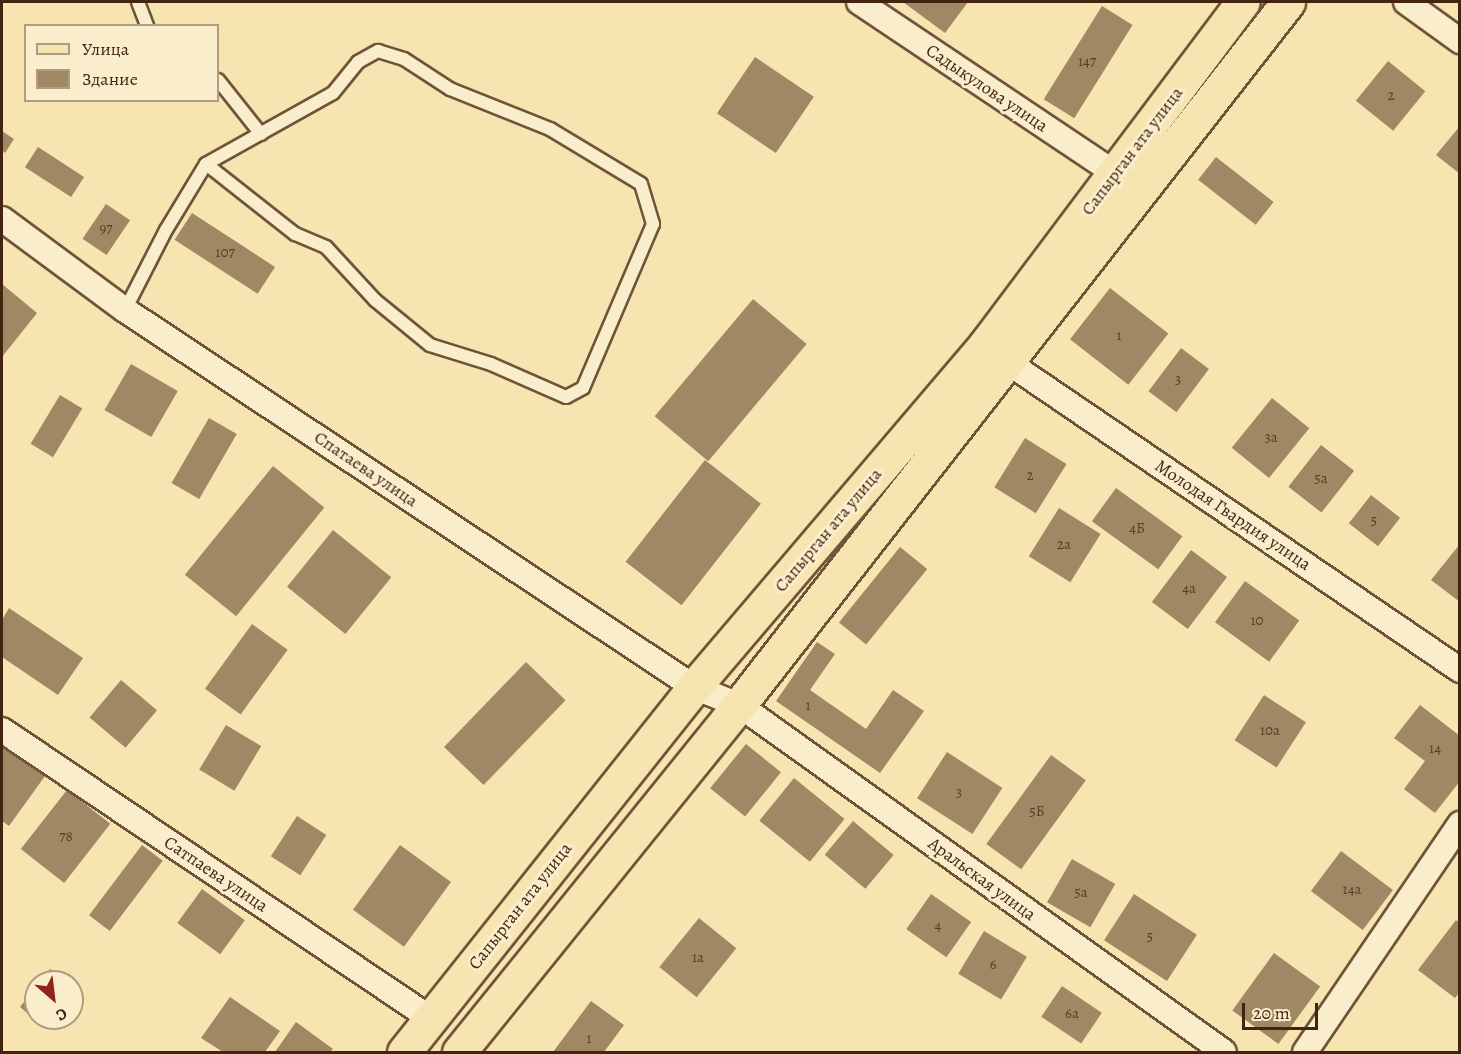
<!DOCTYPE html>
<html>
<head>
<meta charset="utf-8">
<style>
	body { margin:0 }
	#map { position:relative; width:1461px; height:1054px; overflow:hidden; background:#f6e4b1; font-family:Alegreya,serif }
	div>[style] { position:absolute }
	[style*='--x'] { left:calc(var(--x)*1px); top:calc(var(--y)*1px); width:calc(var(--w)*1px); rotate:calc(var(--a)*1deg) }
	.building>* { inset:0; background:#a08864; transform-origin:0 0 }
	.roads { filter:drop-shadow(2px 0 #705439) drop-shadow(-2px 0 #705439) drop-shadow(0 2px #705439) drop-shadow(0 -2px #705439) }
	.lane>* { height:12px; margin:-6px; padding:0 6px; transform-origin:6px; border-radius:6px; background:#f9edcc }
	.street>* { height:24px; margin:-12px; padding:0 12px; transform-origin:12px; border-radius:12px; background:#f9edcc }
	.primary>* { height:33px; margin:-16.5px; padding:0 16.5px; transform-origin:16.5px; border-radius:16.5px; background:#f6e4b1 }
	span { translate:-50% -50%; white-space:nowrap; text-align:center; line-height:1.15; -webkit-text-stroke:6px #f9edcc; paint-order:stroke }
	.number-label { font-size:15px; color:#5a3d26 }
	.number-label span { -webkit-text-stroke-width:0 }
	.street-label { font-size:18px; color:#432411 }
	.frame { position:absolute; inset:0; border:3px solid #432411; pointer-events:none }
	.legend { position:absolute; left:24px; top:24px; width:195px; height:78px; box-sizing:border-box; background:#f9edcc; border:2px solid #b09d81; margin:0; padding:8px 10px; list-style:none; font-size:18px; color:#432411 }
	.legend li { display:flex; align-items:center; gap:12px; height:30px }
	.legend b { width:30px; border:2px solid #b09d81 }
	.north { position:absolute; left:24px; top:970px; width:60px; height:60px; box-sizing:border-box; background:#f9edcc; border:2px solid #b09d81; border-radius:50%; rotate:152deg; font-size:16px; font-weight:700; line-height:24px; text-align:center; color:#432411 }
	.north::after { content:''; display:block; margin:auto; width:21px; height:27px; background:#8f2418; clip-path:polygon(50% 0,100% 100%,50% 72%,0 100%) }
	.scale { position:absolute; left:1242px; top:1003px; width:76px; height:27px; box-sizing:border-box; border:3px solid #432411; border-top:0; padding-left:8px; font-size:18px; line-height:21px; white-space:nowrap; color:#432411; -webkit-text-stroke:4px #f9edcc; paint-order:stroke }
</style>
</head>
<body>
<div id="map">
	<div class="building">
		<i style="clip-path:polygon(903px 2px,968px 2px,945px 33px)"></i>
		<i style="left:1102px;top:6px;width:36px;height:110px;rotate:32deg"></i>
		<i style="left:755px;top:57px;width:71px;height:68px;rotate:34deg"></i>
		<i style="left:1388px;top:61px;width:48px;height:51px;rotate:39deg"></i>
		<i style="clip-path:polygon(1460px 126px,1460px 174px,1436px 155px)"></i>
		<i style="clip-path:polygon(2px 131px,14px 139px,5px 153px,2px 150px)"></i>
		<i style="left:38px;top:147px;width:55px;height:24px;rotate:33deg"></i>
		<i style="left:1216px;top:157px;width:73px;height:29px;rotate:38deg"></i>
		<i style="left:106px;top:204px;width:29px;height:42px;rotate:34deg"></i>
		<i style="left:192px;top:213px;width:99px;height:32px;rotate:33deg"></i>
		<i style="clip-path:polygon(2px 284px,37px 313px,2px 357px)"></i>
		<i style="left:1110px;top:288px;width:74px;height:65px;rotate:38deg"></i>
		<i style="left:753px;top:299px;width:70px;height:153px;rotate:40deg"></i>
		<i style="left:1181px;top:348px;width:35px;height:54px;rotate:37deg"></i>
		<i style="left:131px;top:364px;width:54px;height:53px;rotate:30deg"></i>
		<i style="left:60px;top:395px;width:26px;height:57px;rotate:31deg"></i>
		<i style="left:1272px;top:398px;width:48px;height:64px;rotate:39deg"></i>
		<i style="left:209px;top:418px;width:32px;height:75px;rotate:30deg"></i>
		<i style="left:1025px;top:438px;width:49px;height:58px;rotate:32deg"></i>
		<i style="left:1321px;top:445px;width:42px;height:53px;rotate:38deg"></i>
		<i style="left:705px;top:460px;width:71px;height:129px;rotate:38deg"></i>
		<i style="left:273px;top:466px;width:66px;height:140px;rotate:39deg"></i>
		<i style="left:1116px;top:488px;width:82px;height:41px;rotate:36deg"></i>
		<i style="left:1371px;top:495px;width:37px;height:36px;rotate:38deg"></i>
		<i style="left:1059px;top:508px;width:49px;height:57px;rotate:32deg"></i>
		<i style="left:333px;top:530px;width:75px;height:73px;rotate:39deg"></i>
		<i style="clip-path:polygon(1460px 544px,1460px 602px,1431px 580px)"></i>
		<i style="left:900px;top:547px;width:35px;height:97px;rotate:39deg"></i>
		<i style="left:1191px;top:550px;width:45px;height:65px;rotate:37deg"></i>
		<i style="left:1245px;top:581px;width:67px;height:51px;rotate:36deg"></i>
		<i style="clip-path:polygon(9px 608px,83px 658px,58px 695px,2px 657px,2px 620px)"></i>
		<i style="left:252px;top:624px;width:44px;height:80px;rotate:36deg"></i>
		<i style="clip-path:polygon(817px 642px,835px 654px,810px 690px,866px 729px,893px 690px,924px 711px,880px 773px,776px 701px)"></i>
		<i style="left:526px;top:662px;width:55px;height:118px;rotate:44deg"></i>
		<i style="left:121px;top:680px;width:47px;height:49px;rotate:40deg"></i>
		<i style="left:1264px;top:695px;width:50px;height:54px;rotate:33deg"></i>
		<i style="clip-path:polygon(1420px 705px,1460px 736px,1460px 781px,1435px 813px,1404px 789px,1425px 761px,1394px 738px)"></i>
		<i style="left:226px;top:725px;width:41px;height:52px;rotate:31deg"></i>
		<i style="left:746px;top:744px;width:45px;height:57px;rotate:39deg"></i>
		<i style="clip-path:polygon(2px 745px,45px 776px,9px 826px,2px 821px)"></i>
		<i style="left:947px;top:752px;width:66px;height:55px;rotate:33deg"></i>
		<i style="left:1051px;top:755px;width:43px;height:110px;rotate:36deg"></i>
		<i style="left:794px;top:778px;width:65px;height:55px;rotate:39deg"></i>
		<i style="left:67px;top:790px;width:55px;height:75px;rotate:38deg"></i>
		<i style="left:297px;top:816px;width:35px;height:48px;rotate:33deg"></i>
		<i style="left:853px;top:821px;width:53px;height:44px;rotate:40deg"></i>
		<i style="left:142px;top:845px;width:26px;height:88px;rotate:37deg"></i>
		<i style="left:400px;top:845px;width:63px;height:80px;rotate:36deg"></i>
		<i style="left:1341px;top:851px;width:65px;height:50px;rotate:37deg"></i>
		<i style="left:1072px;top:859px;width:50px;height:50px;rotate:30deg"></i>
		<i style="left:202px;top:889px;width:53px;height:42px;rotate:36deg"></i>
		<i style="left:931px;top:894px;width:49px;height:43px;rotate:35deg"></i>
		<i style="left:1134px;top:894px;width:75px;height:55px;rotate:33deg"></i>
		<i style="left:699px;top:918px;width:48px;height:63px;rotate:39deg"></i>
		<i style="clip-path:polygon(1456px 920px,1460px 923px,1460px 992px,1455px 998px,1418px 970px)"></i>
		<i style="left:984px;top:931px;width:50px;height:50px;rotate:31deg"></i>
		<i style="left:1274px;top:953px;width:57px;height:71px;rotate:36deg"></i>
		<i style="clip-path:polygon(50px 969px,64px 980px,62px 982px,40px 982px)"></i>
		<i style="left:1062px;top:986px;width:48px;height:37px;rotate:34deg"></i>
		<i style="clip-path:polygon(36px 987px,36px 1014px,33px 1018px,20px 1007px)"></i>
		<i style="clip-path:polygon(230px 997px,280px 1031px,265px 1052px,223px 1052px,201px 1038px)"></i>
		<i style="clip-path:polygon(591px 1001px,624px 1025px,604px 1052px,553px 1052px)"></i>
		<i style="clip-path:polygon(296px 1022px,333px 1049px,330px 1052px,275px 1052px)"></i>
	</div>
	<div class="roads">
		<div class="lane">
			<i style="--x:138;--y:2;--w:26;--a:69"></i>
			<i style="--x:218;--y:80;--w:69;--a:51.5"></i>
			<i style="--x:125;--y:310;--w:90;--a:-62.9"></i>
			<i style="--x:166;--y:230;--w:77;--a:-58.8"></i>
			<i style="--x:206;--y:164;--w:145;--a:-29.2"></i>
			<i style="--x:333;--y:93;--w:40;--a:-51"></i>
			<i style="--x:358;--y:62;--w:23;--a:-29"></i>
			<i style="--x:378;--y:51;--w:27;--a:17"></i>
			<i style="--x:404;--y:59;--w:55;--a:33.1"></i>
			<i style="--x:450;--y:89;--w:108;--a:21.8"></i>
			<i style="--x:550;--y:129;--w:106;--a:31.1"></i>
			<i style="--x:641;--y:184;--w:42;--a:73.3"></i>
			<i style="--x:653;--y:224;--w:178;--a:113.1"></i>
			<i style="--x:583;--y:388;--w:19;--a:152"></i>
			<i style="--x:566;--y:397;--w:82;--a:-156.3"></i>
			<i style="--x:491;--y:364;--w:64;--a:-162.7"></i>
			<i style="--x:430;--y:345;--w:71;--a:-140.7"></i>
			<i style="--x:375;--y:300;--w:72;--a:-132.8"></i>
			<i style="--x:326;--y:247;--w:34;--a:-157"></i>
			<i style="--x:295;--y:234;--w:113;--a:-141.8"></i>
		</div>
		<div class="street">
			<i style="--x:859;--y:2;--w:309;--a:33.8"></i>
			<i style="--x:1406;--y:2;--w:67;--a:35.8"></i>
			<i style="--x:2;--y:219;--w:153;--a:36.5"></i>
			<i style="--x:125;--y:310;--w:683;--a:33.53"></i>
			<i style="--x:694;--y:687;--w:48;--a:21.8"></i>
			<i style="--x:739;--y:705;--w:596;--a:35.58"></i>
			<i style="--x:1006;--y:361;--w:549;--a:34.24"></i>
			<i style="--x:2;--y:730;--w:516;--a:33.94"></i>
			<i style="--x:1305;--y:1052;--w:276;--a:-55.8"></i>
		</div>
		<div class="primary">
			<i style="--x:404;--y:1052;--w:466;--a:-51.5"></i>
			<i style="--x:694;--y:687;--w:449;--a:-49.6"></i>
			<i style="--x:985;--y:345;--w:429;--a:-53.1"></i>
			<i style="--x:459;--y:1052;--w:446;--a:-51.1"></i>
			<i style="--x:739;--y:705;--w:892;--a:-52.01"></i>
		</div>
	</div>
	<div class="number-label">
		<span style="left:1087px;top:62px">147</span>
		<span style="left:1391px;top:96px">2</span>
		<span style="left:106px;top:229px">97</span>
		<span style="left:225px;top:253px">107</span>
		<span style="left:1119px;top:336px">1</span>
		<span style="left:1178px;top:380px">3</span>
		<span style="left:1271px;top:438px">3а</span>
		<span style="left:1030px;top:476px">2</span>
		<span style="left:1321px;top:479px">5а</span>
		<span style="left:1374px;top:521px">5</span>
		<span style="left:1137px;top:529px">4Б</span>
		<span style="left:1064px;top:545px">2а</span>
		<span style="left:1189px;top:589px">4а</span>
		<span style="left:1257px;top:621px">10</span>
		<span style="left:808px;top:706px">1</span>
		<span style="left:1270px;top:731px">10а</span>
		<span style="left:1435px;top:749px">14</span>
		<span style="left:959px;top:793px">3</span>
		<span style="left:1037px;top:812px">5Б</span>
		<span style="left:66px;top:837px">78</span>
		<span style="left:1352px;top:890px">14а</span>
		<span style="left:1081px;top:893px">5а</span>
		<span style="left:938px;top:926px">4</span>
		<span style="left:1150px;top:937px">5</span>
		<span style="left:698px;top:958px">1а</span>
		<span style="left:993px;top:965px">6</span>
		<span style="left:1072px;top:1014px">6а</span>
		<span style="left:589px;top:1039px">1</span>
	</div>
	<div class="street-label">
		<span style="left:987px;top:88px;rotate:34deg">Садыкулова улица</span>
		<span style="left:1132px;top:151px;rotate:-53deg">Сапырган ата улица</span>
		<span style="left:366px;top:469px;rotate:34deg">Спатаева улица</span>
		<span style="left:1233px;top:515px;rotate:34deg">Молодая Гвардия улица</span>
		<span style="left:828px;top:530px;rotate:-50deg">Сапырган ата улица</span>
		<span style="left:216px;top:874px;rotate:34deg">Сатпаева улица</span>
		<span style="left:982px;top:879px;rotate:36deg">Аральская улица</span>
		<span style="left:520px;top:906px;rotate:-52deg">Сапырган ата улица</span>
	</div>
	<div class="frame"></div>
	<ul class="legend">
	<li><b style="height:8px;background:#f6e4b1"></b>Улица</li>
	<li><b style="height:16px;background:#a08864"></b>Здание</li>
	</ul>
	<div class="north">С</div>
	<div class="scale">20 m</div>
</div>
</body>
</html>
